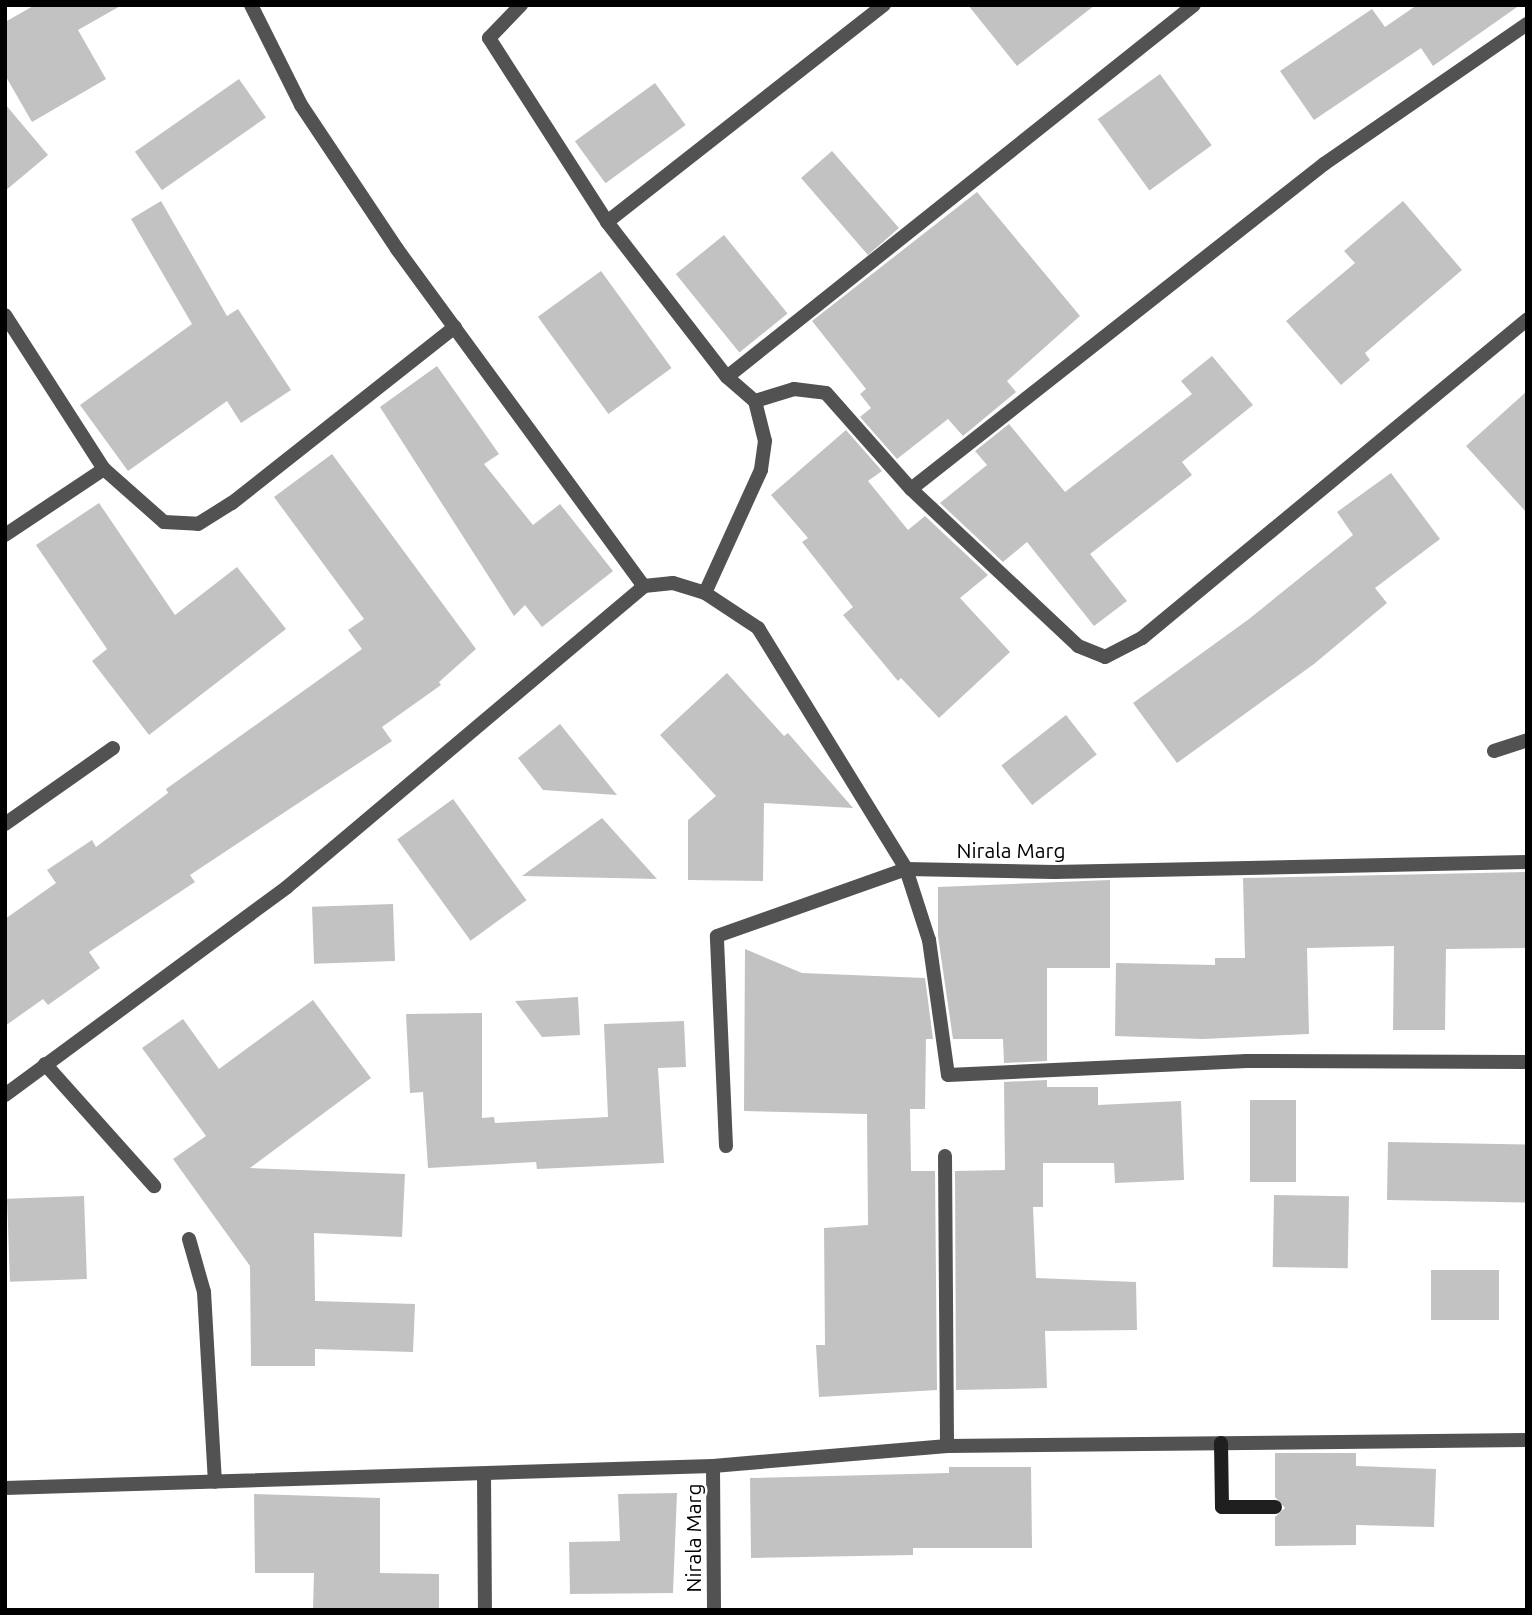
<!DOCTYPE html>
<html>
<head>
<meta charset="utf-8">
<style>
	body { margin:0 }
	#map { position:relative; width:1532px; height:1615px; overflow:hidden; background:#fff; font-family:Ubuntu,sans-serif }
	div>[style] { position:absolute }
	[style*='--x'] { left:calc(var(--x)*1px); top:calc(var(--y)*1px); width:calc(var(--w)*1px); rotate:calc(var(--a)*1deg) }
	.building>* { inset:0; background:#c2c2c2; transform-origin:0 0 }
	.lane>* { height:14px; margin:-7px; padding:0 7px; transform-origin:7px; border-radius:7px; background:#525252 }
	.street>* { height:14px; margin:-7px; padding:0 7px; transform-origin:7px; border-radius:7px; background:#525252 }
	.secondary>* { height:14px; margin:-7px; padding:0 7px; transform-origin:7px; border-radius:7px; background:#1f1f1f }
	span { translate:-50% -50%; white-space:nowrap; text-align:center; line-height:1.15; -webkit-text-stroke:5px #fff; paint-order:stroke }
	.street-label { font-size:21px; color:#000 }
	.frame { position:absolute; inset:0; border:7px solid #000; pointer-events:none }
</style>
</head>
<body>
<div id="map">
	<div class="building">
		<i style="clip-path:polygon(35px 5px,122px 5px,78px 30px,106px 79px,32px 122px,5px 75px,5px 22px)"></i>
		<i style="clip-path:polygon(968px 5px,1095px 5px,1017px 66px)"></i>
		<i style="clip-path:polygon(1417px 5px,1520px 5px,1433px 66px,1421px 48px,1314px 120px,1280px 71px,1372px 9px,1385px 27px)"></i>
		<i style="left:1160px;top:74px;width:88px;height:77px;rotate:54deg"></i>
		<i style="left:239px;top:79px;width:47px;height:127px;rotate:55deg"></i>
		<i style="left:655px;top:83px;width:52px;height:99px;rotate:54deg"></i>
		<i style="clip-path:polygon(5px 104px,48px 155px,5px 191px)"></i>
		<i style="left:832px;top:151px;width:102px;height:41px;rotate:49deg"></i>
		<i style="clip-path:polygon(977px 192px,1080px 316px,1007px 381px,1016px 392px,963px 436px,948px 419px,897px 459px,860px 417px,871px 408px,860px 394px,866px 389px,812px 321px)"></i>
		<i style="clip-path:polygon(161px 201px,227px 316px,238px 309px,291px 390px,241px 423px,227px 401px,128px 471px,80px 405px,192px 324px,131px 219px)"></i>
		<i style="clip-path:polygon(1403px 201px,1462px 270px,1365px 353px,1370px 360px,1341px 385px,1286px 321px,1355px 263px,1344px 251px)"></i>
		<i style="left:724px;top:235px;width:101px;height:62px;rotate:51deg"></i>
		<i style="left:601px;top:271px;width:120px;height:78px;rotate:54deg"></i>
		<i style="clip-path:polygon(1212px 356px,1253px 405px,1182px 462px,1192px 475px,1090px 554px,1127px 601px,1094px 626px,1027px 542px,1003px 562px,940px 503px,987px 465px,975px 451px,1009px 424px,1065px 492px,1192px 394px,1181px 381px)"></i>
		<i style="clip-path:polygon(437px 366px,499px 454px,484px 464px,533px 525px,560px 504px,613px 571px,542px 627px,525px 605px,514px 616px,380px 407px)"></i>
		<i style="clip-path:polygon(1527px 391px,1527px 513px,1466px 446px)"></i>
		<i style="clip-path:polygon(846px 430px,882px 471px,868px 481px,908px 530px,925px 516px,988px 575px,960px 598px,1010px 652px,939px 718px,901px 678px,898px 681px,843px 615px,853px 607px,802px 542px,808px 538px,771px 495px)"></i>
		<i style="clip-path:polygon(332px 454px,476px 649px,439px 682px,441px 685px,382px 727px,392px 741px,190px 875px,195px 882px,89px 952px,100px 968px,48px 1005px,43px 999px,5px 1026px,5px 919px,56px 883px,47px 870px,92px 840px,96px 847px,168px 793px,166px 789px,362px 649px,348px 630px,364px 619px,274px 497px)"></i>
		<i style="clip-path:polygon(1391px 473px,1440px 539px,1375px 588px,1387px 603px,1314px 664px,1177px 763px,1133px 703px,1249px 619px,1353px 535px,1337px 512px)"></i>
		<i style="clip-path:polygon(99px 503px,175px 615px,237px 567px,286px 629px,149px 735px,92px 661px,107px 649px,36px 545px)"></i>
		<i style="clip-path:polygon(727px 673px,784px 736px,788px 733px,853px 808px,764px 803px,763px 881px,688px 880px,688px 820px,716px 796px,660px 735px)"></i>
		<i style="left:1066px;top:715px;width:50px;height:82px;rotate:52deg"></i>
		<i style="clip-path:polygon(560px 724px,617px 795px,543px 790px,518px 758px)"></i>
		<i style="left:453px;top:799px;width:125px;height:69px;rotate:54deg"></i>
		<i style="clip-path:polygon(602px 818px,657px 879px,522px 876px)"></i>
		<i style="clip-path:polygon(1527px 872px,1527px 948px,1446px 949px,1445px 1030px,1393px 1030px,1394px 946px,1307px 948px,1309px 1034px,1203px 1039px,1115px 1036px,1116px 963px,1215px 965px,1215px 958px,1245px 958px,1243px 878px)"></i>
		<i style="clip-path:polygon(1110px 880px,1110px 968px,1047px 968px,1047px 1061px,1004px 1063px,1003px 1039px,953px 1039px,938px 936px,938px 887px)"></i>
		<i style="left:393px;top:904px;width:57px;height:81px;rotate:88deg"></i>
		<i style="clip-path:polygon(745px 949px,802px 973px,925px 978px,933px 1039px,926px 1039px,925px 1109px,910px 1109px,911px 1171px,935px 1171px,937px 1390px,819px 1397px,816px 1345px,825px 1345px,824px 1228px,868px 1225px,867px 1114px,744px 1111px)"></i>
		<i style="clip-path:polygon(578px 997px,580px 1035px,542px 1037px,515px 1001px)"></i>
		<i style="clip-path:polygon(313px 1000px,371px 1078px,250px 1168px,405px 1174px,402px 1237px,314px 1233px,315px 1301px,415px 1304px,413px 1352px,315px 1349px,315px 1366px,251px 1366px,250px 1266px,173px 1159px,206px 1136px,142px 1048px,183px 1019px,219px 1069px)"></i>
		<i style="clip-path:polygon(482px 1013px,482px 1118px,494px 1117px,495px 1123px,608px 1117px,604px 1024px,684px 1021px,686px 1067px,658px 1068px,664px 1163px,537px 1169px,536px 1162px,428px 1168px,423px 1092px,410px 1093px,406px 1014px)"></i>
		<i style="clip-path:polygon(1047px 1080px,1047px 1087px,1098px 1087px,1098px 1105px,1181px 1101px,1184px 1180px,1115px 1183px,1114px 1163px,1043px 1163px,1043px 1207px,1033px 1207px,1036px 1278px,1136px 1282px,1137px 1330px,1045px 1331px,1047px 1388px,956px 1390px,955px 1171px,1005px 1170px,1004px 1082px)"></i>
		<i style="left:1250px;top:1100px;width:46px;height:82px"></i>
		<i style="left:1388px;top:1142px;width:139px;height:58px;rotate:1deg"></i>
		<i style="left:1274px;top:1195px;width:75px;height:72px;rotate:1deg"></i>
		<i style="left:84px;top:1196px;width:83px;height:77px;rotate:88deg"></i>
		<i style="left:1431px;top:1270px;width:68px;height:50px"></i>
		<i style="clip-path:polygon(1275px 1453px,1356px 1453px,1356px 1466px,1436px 1469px,1434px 1527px,1356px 1525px,1356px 1545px,1275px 1546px,1275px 1517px,1285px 1508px,1275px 1497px)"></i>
		<i style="clip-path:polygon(949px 1467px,1031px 1467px,1032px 1548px,913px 1548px,913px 1555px,751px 1558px,750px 1478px,949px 1473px)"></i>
		<i style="clip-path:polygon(677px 1493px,673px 1593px,570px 1594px,569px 1542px,620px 1541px,618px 1494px)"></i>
		<i style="clip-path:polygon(254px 1494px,380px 1498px,380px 1573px,439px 1574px,439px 1610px,313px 1610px,314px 1573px,255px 1573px)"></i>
	</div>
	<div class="lane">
		<i style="--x:1494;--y:751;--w:35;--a:-18"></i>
	</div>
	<div class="street">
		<i style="--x:251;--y:5;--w:112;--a:63.4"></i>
		<i style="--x:301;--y:105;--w:173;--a:56.3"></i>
		<i style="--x:397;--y:249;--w:418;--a:53.8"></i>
		<i style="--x:644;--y:586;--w:29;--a:-6"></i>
		<i style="--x:673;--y:583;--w:34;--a:17"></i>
		<i style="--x:705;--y:593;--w:64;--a:33.4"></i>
		<i style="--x:758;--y:628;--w:283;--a:58.4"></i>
		<i style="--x:906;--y:869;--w:75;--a:72.1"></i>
		<i style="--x:929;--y:940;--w:136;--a:82"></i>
		<i style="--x:948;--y:1075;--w:299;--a:-2.7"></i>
		<i style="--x:1247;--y:1061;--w:280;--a:0.2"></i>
		<i style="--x:521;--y:5;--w:46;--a:134.1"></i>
		<i style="--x:489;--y:38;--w:219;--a:57.3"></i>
		<i style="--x:607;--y:222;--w:196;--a:52.3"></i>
		<i style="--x:727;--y:377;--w:37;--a:41"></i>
		<i style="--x:755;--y:401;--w:41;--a:76"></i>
		<i style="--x:765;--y:441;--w:29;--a:98"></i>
		<i style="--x:761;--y:470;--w:135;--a:114.5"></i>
		<i style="--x:607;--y:222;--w:352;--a:-38.1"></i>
		<i style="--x:5;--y:315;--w:183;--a:57.3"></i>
		<i style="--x:104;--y:469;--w:119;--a:146.3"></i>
		<i style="--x:727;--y:377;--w:597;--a:-38.54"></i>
		<i style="--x:755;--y:401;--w:41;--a:-17.1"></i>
		<i style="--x:794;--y:389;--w:32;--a:7"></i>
		<i style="--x:826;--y:393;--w:128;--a:48.5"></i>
		<i style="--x:911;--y:489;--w:229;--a:43.2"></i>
		<i style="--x:1078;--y:646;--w:29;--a:22"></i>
		<i style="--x:1105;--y:657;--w:42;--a:-27.2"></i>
		<i style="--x:1142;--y:638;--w:500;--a:-39.6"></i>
		<i style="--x:104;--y:469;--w:80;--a:41.5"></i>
		<i style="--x:164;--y:522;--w:34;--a:3"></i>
		<i style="--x:198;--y:524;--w:40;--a:-32"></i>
		<i style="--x:232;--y:503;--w:284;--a:-38.3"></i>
		<i style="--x:911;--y:489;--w:526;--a:-38.2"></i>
		<i style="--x:1324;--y:164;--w:247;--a:-34.6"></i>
		<i style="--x:5;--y:824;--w:132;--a:-35.1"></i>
		<i style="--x:45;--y:1064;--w:164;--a:48.2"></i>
		<i style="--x:5;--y:1095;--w:350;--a:-36.4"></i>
		<i style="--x:287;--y:887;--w:467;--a:-40.1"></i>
		<i style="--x:726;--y:1146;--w:210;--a:-92.5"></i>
		<i style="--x:717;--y:936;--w:201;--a:-19.5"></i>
		<i style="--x:906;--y:869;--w:148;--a:1.2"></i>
		<i style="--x:1054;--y:872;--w:473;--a:-1.2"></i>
		<i style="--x:945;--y:1156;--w:290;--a:89.6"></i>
		<i style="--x:189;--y:1239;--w:55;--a:74.2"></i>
		<i style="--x:204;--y:1292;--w:190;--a:86.7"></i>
		<i style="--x:713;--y:1466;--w:144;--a:89.6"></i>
		<i style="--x:484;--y:1474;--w:136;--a:89.6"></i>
		<i style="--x:5;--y:1488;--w:708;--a:-1.78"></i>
		<i style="--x:713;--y:1466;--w:235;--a:-4.9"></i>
		<i style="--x:947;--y:1446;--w:580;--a:-0.59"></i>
	</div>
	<div class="secondary">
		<i style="--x:1221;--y:1443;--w:64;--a:89.1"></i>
		<i style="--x:1222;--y:1507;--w:53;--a:0"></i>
	</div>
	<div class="street-label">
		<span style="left:1011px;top:850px">Nirala Marg</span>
		<span style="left:693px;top:1538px;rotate:-90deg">Nirala Marg</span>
	</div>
	<div class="frame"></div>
</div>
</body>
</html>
